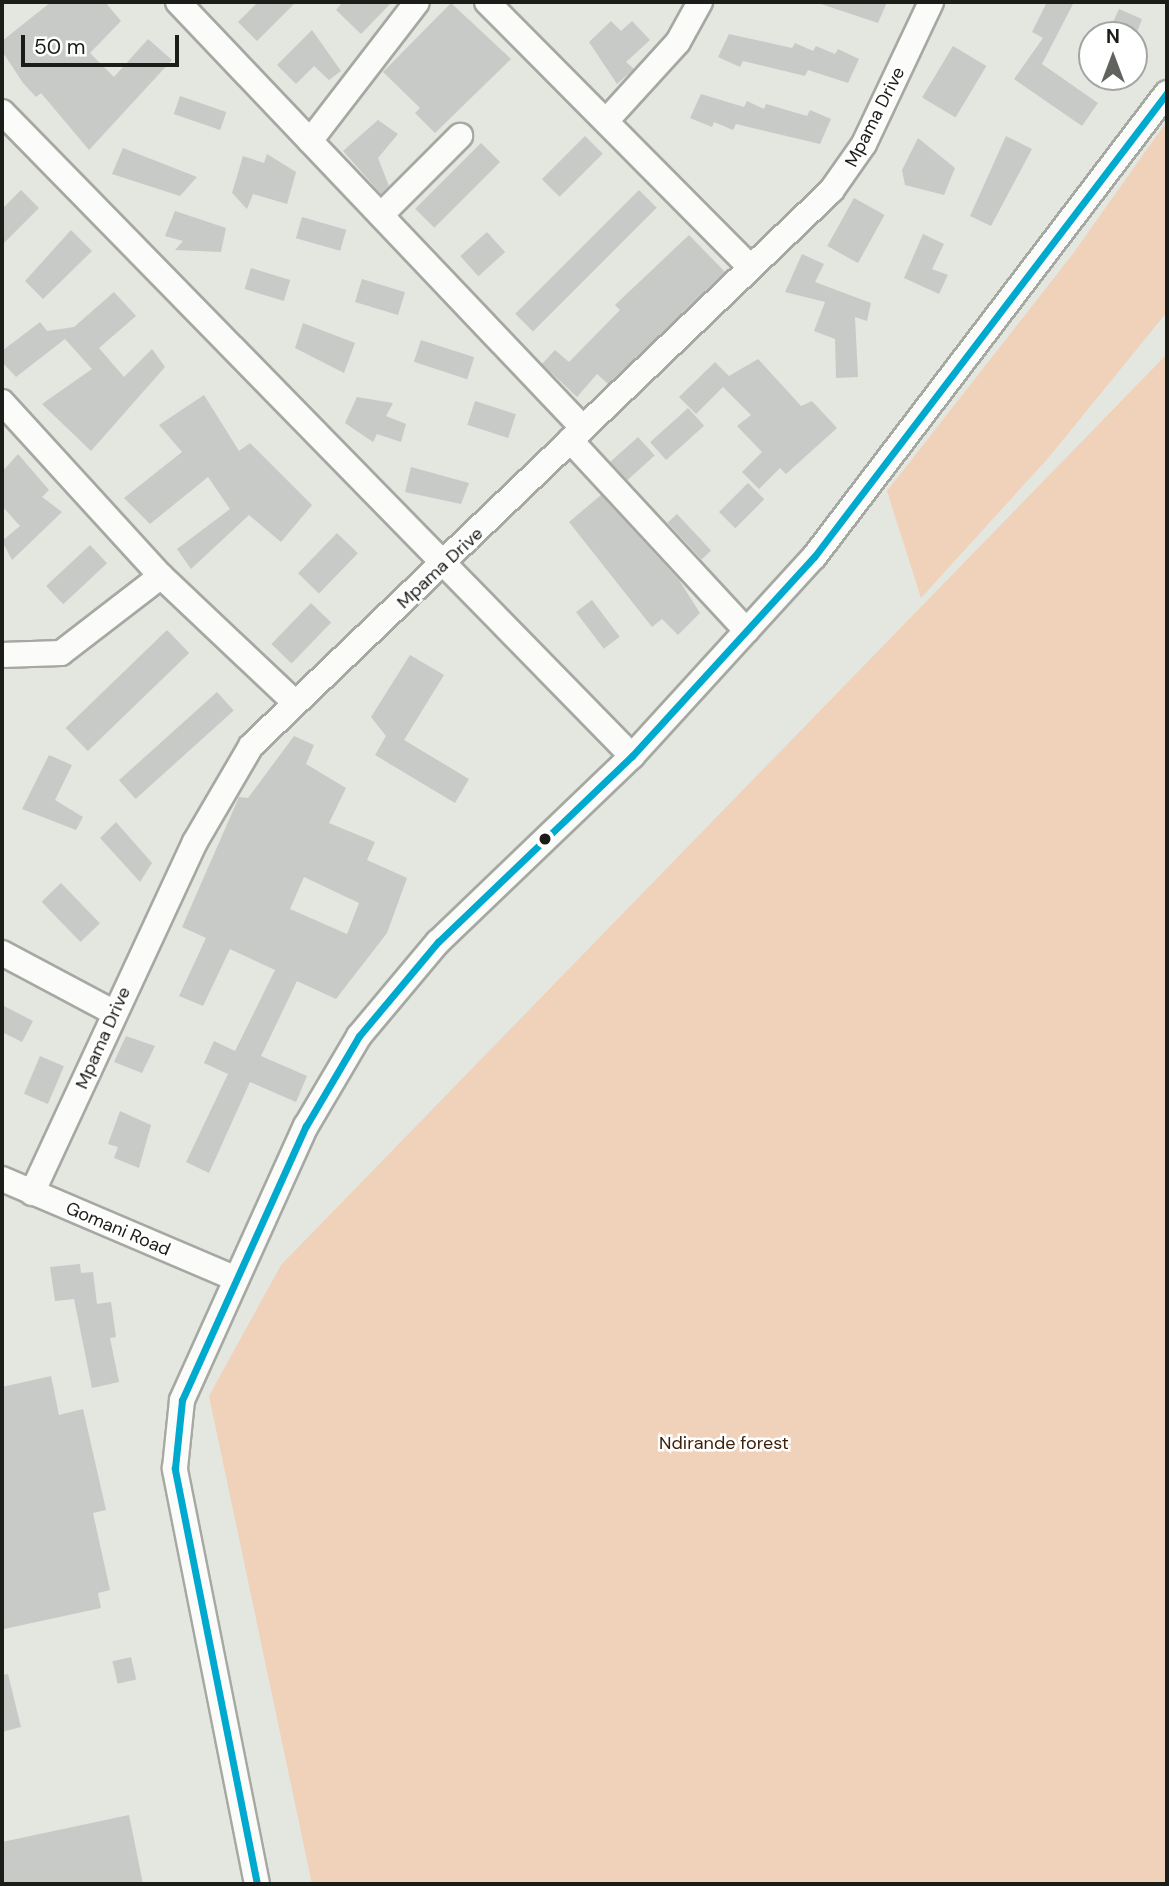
<!DOCTYPE html>
<html>
<head>
<meta charset="utf-8">
<style>
	body { margin:0 }
	#map { position:relative; width:1169px; height:1886px; overflow:hidden; background:#e4e6e0; font-family:"DM Sans",sans-serif }
	div>[style] { position:absolute }
	[style*='--x'] { left:calc(var(--x)*1px); top:calc(var(--y)*1px); width:calc(var(--w)*1px); rotate:calc(var(--a)*1deg) }
	.green>* { inset:0; background:#f0d1b9 }
	.building>* { inset:0; background:#c7cac6; transform-origin:0 0 }
	.roads { filter:drop-shadow(2px 0 #a6a8a2) drop-shadow(-2px 0 #a6a8a2) drop-shadow(0 2px #a6a8a2) drop-shadow(0 -2px #a6a8a2) }
	.minor>* { height:24px; margin:-12px; padding:0 12px; transform-origin:12px; border-radius:12px; background:#fbfbfa }
	.bus-1>* { height:7px; margin:-3.5px; padding:0 3.5px; transform-origin:3.5px; border-radius:3.5px; background:#00a9ce }
	.dots>* { width:19px; height:19px; translate:-50% -50%; box-sizing:border-box; border:4px solid #fff; border-radius:50% }
	span { translate:-50% -50%; white-space:nowrap; text-align:center; line-height:1.15; -webkit-text-stroke:5px #fff; paint-order:stroke }
	.street-label { font-size:18px; color:#1b1d18 }
	.park-label { font-size:18px; color:#3e210a }
	.frame { position:absolute; inset:0; border:4px solid #1b1d18; pointer-events:none }
	.north { position:absolute; left:1078px; top:21px; width:70px; height:70px; box-sizing:border-box; background:#fff; border:2px solid #a4a5a3; border-radius:50%; rotate:0deg; font-size:19px; font-weight:700; line-height:28px; text-align:center; color:#1b1d18 }
	.north::after { content:''; display:block; margin:auto; width:24px; height:32px; background:#61635e; clip-path:polygon(50% 0,100% 100%,50% 72%,0 100%) }
	.scale { position:absolute; left:21px; top:35px; width:158px; height:32px; box-sizing:border-box; border:4px solid #1b1d18; border-top:0; padding-left:9px; font-size:21px; line-height:24px; white-space:nowrap; color:#1b1d18; -webkit-text-stroke:5px #fff; paint-order:stroke }
</style>
</head>
<body>
<div id="map">
	<div class="green">
		<i style="clip-path:polygon(1167px 121px,1167px 312px,1049px 457px,921px 598px,887px 491px,1072px 255px)"></i>
		<i style="clip-path:polygon(1167px 354px,1167px 1884px,312px 1884px,209px 1396px,281px 1265px)"></i>
	</div>
	<div class="building">
		<i style="clip-path:polygon(51px 2px,105px 2px,121px 21px,90px 53px,114px 77px,148px 39px,172px 60px,89px 150px,41px 93px,36px 97px,23px 83px,2px 51px,2px 41px)"></i>
		<i style="clip-path:polygon(258px 2px,296px 2px,257px 41px,238px 22px)"></i>
		<i style="clip-path:polygon(343px 2px,392px 2px,361px 34px,336px 10px)"></i>
		<i style="clip-path:polygon(815px 2px,887px 2px,878px 23px)"></i>
		<i style="clip-path:polygon(1047px 2px,1074px 2px,1042px 64px,1098px 103px,1082px 126px,1014px 79px,1043px 38px,1032px 32px)"></i>
		<i style="clip-path:polygon(451px 3px,511px 59px,435px 133px,415px 113px,420px 108px,383px 72px)"></i>
		<i style="clip-path:polygon(1119px 9px,1142px 19px,1136px 35px,1107px 35px)"></i>
		<i style="clip-path:polygon(611px 21px,621px 31px,632px 21px,650px 40px,626px 62px,634px 69px,617px 84px,589px 42px)"></i>
		<i style="clip-path:polygon(312px 30px,341px 71px,329px 80px,314px 66px,296px 84px,277px 65px)"></i>
		<i style="clip-path:polygon(729px 34px,792px 48px,795px 43px,813px 51px,816px 46px,835px 54px,838px 49px,859px 59px,848px 83px,808px 70px,805px 76px,743px 61px,740px 67px,718px 57px)"></i>
		<i style="left:953px;top:46px;width:39px;height:60px;rotate:31deg"></i>
		<i style="clip-path:polygon(701px 94px,744px 107px,747px 101px,764px 109px,766px 104px,807px 116px,810px 110px,831px 119px,820px 144px,736px 124px,733px 130px,714px 122px,712px 127px,690px 118px)"></i>
		<i style="left:180px;top:96px;width:49px;height:19px;rotate:19deg"></i>
		<i style="clip-path:polygon(378px 120px,398px 134px,378px 158px,389px 186px,381px 194px,343px 151px)"></i>
		<i style="left:585px;top:136px;width:25px;height:61px;rotate:45deg"></i>
		<i style="clip-path:polygon(1006px 136px,1032px 149px,991px 226px,970px 216px)"></i>
		<i style="clip-path:polygon(918px 138px,955px 168px,944px 195px,905px 185px,902px 170px)"></i>
		<i style="left:481px;top:143px;width:27px;height:93px;rotate:45deg"></i>
		<i style="clip-path:polygon(123px 148px,197px 177px,180px 196px,112px 174px)"></i>
		<i style="clip-path:polygon(267px 154px,296px 172px,287px 204px,253px 194px,247px 209px,232px 193px,243px 156px,264px 163px)"></i>
		<i style="clip-path:polygon(21px 190px,39px 208px,2px 245px,2px 209px)"></i>
		<i style="left:639px;top:190px;width:25px;height:175px;rotate:45deg"></i>
		<i style="left:854px;top:198px;width:35px;height:55px;rotate:29deg"></i>
		<i style="clip-path:polygon(175px 211px,226px 228px,221px 252px,175px 250px,183px 241px,165px 236px)"></i>
		<i style="left:302px;top:217px;width:46px;height:22px;rotate:16deg"></i>
		<i style="clip-path:polygon(71px 230px,92px 251px,43px 299px,25px 281px)"></i>
		<i style="left:487px;top:232px;width:27px;height:36px;rotate:48deg"></i>
		<i style="clip-path:polygon(923px 234px,944px 244px,932px 269px,948px 275px,939px 294px,904px 278px)"></i>
		<i style="clip-path:polygon(689px 235px,725px 272px,608px 384px,597px 374px,577px 397px,542px 364px,555px 350px,569px 362px,620px 310px,615px 305px)"></i>
		<i style="clip-path:polygon(802px 254px,824px 264px,815px 282px,871px 303px,867px 321px,855px 317px,858px 377px,836px 378px,835px 339px,814px 331px,825px 302px,785px 292px)"></i>
		<i style="left:251px;top:268px;width:41px;height:22px;rotate:17deg"></i>
		<i style="left:362px;top:279px;width:45px;height:24px;rotate:17deg"></i>
		<i style="clip-path:polygon(114px 292px,136px 316px,99px 348px,124px 377px,152px 349px,165px 367px,91px 451px,42px 404px,92px 369px,65px 339px,16px 377px,2px 362px,2px 351px,40px 322px,47px 331px,74px 327px)"></i>
		<i style="clip-path:polygon(303px 323px,355px 343px,344px 373px,295px 348px)"></i>
		<i style="left:421px;top:340px;width:56px;height:23px;rotate:18deg"></i>
		<i style="clip-path:polygon(758px 359px,801px 406px,812px 401px,837px 428px,786px 474px,780px 468px,759px 489px,742px 472px,762px 452px,737px 426px,751px 415px,723px 387px,696px 414px,679px 397px,715px 362px,729px 376px)"></i>
		<i style="clip-path:polygon(204px 395px,239px 451px,250px 443px,312px 505px,281px 542px,249px 515px,191px 569px,177px 549px,230px 509px,208px 477px,150px 524px,124px 498px,182px 452px,159px 425px)"></i>
		<i style="clip-path:polygon(357px 397px,393px 403px,386px 416px,406px 424px,401px 442px,377px 434px,373px 442px,345px 423px)"></i>
		<i style="left:475px;top:401px;width:43px;height:25px;rotate:18deg"></i>
		<i style="left:688px;top:408px;width:24px;height:51px;rotate:48deg"></i>
		<i style="left:638px;top:437px;width:25px;height:37px;rotate:48deg"></i>
		<i style="clip-path:polygon(18px 454px,49px 490px,42px 497px,62px 512px,12px 560px,2px 541px,20px 526px,2px 506px,2px 472px)"></i>
		<i style="clip-path:polygon(411px 467px,469px 483px,461px 504px,405px 492px)"></i>
		<i style="left:748px;top:483px;width:23px;height:41px;rotate:45deg"></i>
		<i style="clip-path:polygon(601px 495px,679px 580px,700px 613px,678px 635px,662px 619px,652px 627px,569px 522px)"></i>
		<i style="left:677px;top:514px;width:50px;height:13px;rotate:47deg"></i>
		<i style="left:337px;top:533px;width:29px;height:56px;rotate:44deg"></i>
		<i style="left:90px;top:545px;width:25px;height:60px;rotate:47deg"></i>
		<i style="left:592px;top:600px;width:46px;height:20px;rotate:53deg"></i>
		<i style="left:311px;top:603px;width:28px;height:57px;rotate:44deg"></i>
		<i style="left:167px;top:630px;width:32px;height:141px;rotate:46deg"></i>
		<i style="clip-path:polygon(410px 655px,444px 675px,404px 740px,469px 779px,455px 803px,375px 755px,386px 736px,371px 717px)"></i>
		<i style="left:217px;top:692px;width:25px;height:132px;rotate:48deg"></i>
		<i style="clip-path:polygon(evenodd,294px 736px,314px 745px,306px 764px,346px 788px,329px 823px,375px 842px,367px 860px,407px 878px,387px 933px,336px 999px,297px 981px,261px 1056px,307px 1076px,296px 1102px,250px 1082px,209px 1173px,186px 1162px,228px 1074px,204px 1063px,214px 1041px,235px 1051px,275px 970px,230px 949px,203px 1006px,179px 996px,206px 938px,182px 927px,239px 797px,248px 798px,294px 736px,304px 877px,359px 903px,347px 934px,290px 909px,304px 877px)"></i>
		<i style="clip-path:polygon(49px 755px,72px 765px,55px 800px,83px 817px,76px 830px,22px 809px)"></i>
		<i style="clip-path:polygon(116px 822px,152px 863px,140px 882px,100px 838px)"></i>
		<i style="left:61px;top:883px;width:56px;height:27px;rotate:46deg"></i>
		<i style="clip-path:polygon(2px 1005px,33px 1021px,22px 1042px,2px 1032px)"></i>
		<i style="clip-path:polygon(126px 1036px,155px 1046px,142px 1073px,114px 1062px)"></i>
		<i style="left:40px;top:1056px;width:26px;height:41px;rotate:23deg"></i>
		<i style="clip-path:polygon(120px 1111px,151px 1125px,139px 1168px,114px 1158px,118px 1147px,108px 1144px)"></i>
		<i style="clip-path:polygon(80px 1264px,81px 1273px,93px 1272px,97px 1304px,111px 1302px,116px 1337px,110px 1338px,119px 1382px,92px 1388px,74px 1299px,55px 1301px,50px 1267px)"></i>
		<i style="clip-path:polygon(51px 1376px,59px 1415px,83px 1409px,106px 1510px,93px 1513px,110px 1590px,98px 1593px,101px 1608px,4px 1629px,2px 1387px)"></i>
		<i style="left:131px;top:1657px;width:23px;height:19px;rotate:77deg"></i>
		<i style="clip-path:polygon(8px 1674px,21px 1727px,2px 1732px,2px 1675px)"></i>
		<i style="clip-path:polygon(129px 1815px,143px 1884px,2px 1884px,2px 1842px)"></i>
	</div>
	<div class="roads">
		<div class="minor">
			<i style="--x:178;--y:2;--w:586;--a:46.45"></i>
			<i style="--x:487;--y:2;--w:373;--a:45.2"></i>
			<i style="--x:2;--y:112;--w:901;--a:45.63"></i>
			<i style="--x:607;--y:120;--w:105;--a:-47.7"></i>
			<i style="--x:678;--y:42;--w:46;--a:-61.2"></i>
			<i style="--x:310;--y:141;--w:175;--a:-52.4"></i>
			<i style="--x:381;--y:215;--w:112;--a:-45"></i>
			<i style="--x:2;--y:402;--w:236;--a:47.6"></i>
			<i style="--x:161;--y:576;--w:182;--a:43.4"></i>
			<i style="--x:570;--y:440;--w:260;--a:47.2"></i>
			<i style="--x:2;--y:655;--w:59;--a:-1.9"></i>
			<i style="--x:61;--y:653;--w:126;--a:-37.6"></i>
			<i style="--x:2;--y:953;--w:126;--a:28"></i>
			<i style="--x:2;--y:1179;--w:252;--a:23.1"></i>
			<i style="--x:32;--y:1193;--w:387;--a:-65.1"></i>
			<i style="--x:195;--y:842;--w:111;--a:-59.7"></i>
			<i style="--x:251;--y:746;--w:803;--a:-43.74"></i>
			<i style="--x:831;--y:191;--w:57;--a:-54.9"></i>
			<i style="--x:864;--y:144;--w:157;--a:-64.7"></i>
			<i style="--x:257;--y:1884;--w:424;--a:-101.2"></i>
			<i style="--x:175;--y:1468;--w:68;--a:-84.1"></i>
			<i style="--x:182;--y:1400;--w:301;--a:-65.7"></i>
			<i style="--x:306;--y:1126;--w:104;--a:-59.5"></i>
			<i style="--x:359;--y:1036;--w:123;--a:-50"></i>
			<i style="--x:438;--y:942;--w:269;--a:-43.8"></i>
			<i style="--x:632;--y:756;--w:270;--a:-47.6"></i>
			<i style="--x:814;--y:557;--w:583;--a:-52.74"></i>
		</div>
	</div>
	<div class="bus-1">
		<i style="--x:257;--y:1884;--w:424;--a:-101.2"></i>
		<i style="--x:175;--y:1468;--w:68;--a:-84.1"></i>
		<i style="--x:182;--y:1400;--w:301;--a:-65.7"></i>
		<i style="--x:306;--y:1126;--w:104;--a:-59.5"></i>
		<i style="--x:359;--y:1036;--w:123;--a:-50"></i>
		<i style="--x:438;--y:942;--w:269;--a:-43.8"></i>
		<i style="--x:632;--y:756;--w:270;--a:-47.6"></i>
		<i style="--x:814;--y:557;--w:583;--a:-52.74"></i>
	</div>
	<div class="dots">
		<i style="left:545px;top:839px;background:#1b1d18"></i>
	</div>
	<div class="street-label">
		<span style="left:875px;top:117px;rotate:-63deg">Mpama Drive</span>
		<span style="left:440px;top:568px;rotate:-43deg">Mpama Drive</span>
		<span style="left:103px;top:1038px;rotate:-66deg">Mpama Drive</span>
		<span style="left:118px;top:1229px;rotate:23deg">Gomani Road</span>
	</div>
	<div class="park-label">
		<span style="left:724px;top:1443px">Ndirande forest</span>
	</div>
	<div class="frame"></div>
	<div class="north">N</div>
	<div class="scale">50 m</div>
</div>
</body>
</html>
